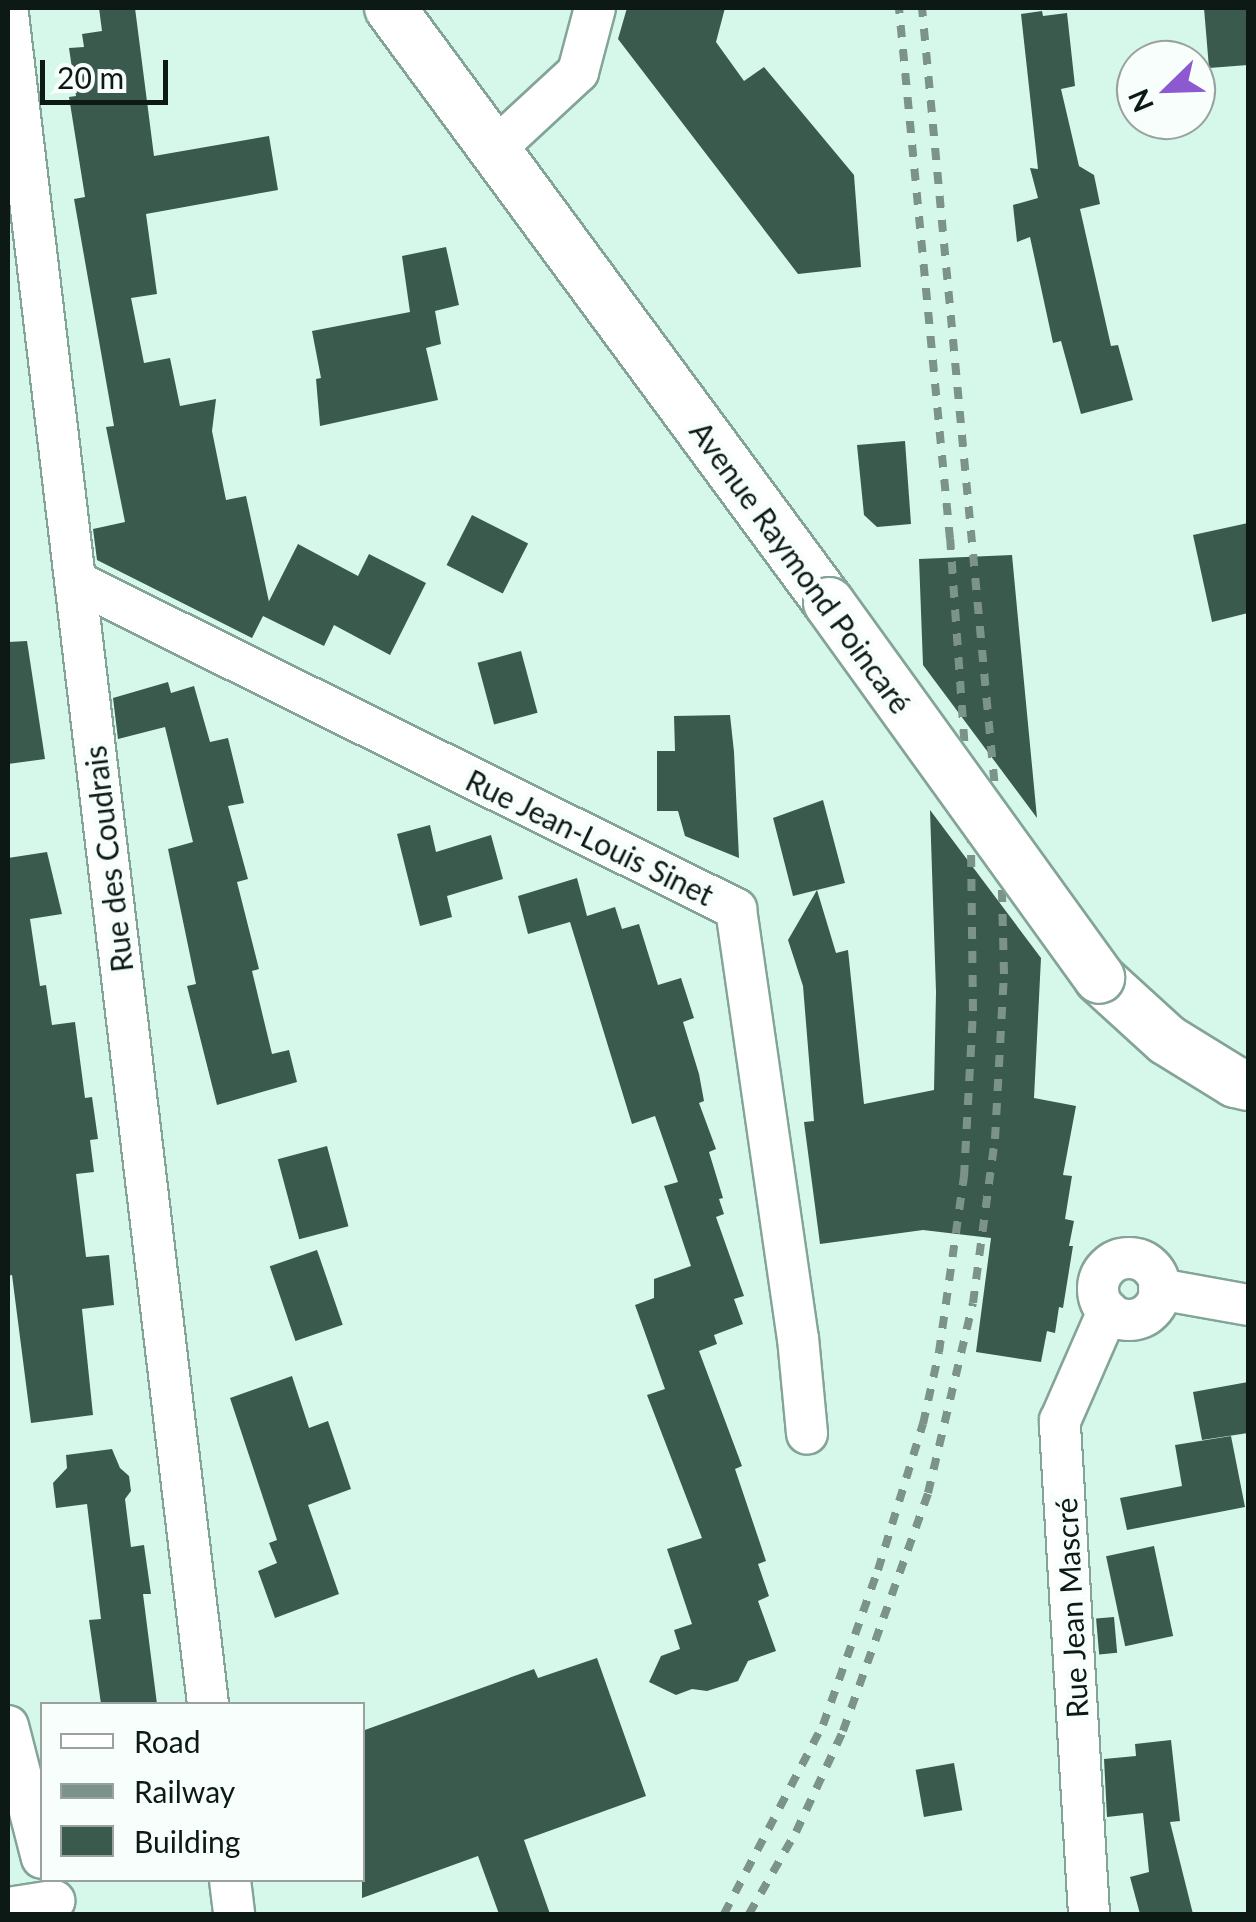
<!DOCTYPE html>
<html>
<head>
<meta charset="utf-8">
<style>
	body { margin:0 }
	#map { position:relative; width:1256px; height:1922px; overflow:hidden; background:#d6f8ea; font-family:Lato,sans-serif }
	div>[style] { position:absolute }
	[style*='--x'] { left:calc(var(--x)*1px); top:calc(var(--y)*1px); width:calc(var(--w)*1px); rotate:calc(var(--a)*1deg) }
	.building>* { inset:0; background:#3b5a4e; transform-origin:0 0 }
	.roads { filter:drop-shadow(2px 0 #84a497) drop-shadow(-2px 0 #84a497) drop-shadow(0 2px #84a497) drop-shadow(0 -2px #84a497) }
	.minor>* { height:40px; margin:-20px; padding:0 20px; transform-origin:20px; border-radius:20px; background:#fff }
	.minor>.ring { margin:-20px; padding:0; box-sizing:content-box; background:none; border:40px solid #fff; border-radius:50% }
	.tertiary>* { height:50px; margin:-25px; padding:0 25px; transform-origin:25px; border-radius:25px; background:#fff }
	.rail>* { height:8px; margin-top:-4px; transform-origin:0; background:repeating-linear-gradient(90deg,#7b9389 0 12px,transparent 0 24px) }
	.bridges { filter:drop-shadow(2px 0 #84a497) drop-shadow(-2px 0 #84a497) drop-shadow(0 2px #84a497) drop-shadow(0 -2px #84a497) }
	.tertiary-bridge>* { height:50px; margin:-25px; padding:0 25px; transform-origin:25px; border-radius:25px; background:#fff }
	span { translate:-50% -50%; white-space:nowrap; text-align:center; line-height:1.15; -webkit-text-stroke:10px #f7fefb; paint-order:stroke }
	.street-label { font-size:30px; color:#0c1914 }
	.frame { position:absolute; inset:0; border:10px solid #0c1914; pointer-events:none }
	.legend { position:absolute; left:40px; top:1702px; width:325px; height:180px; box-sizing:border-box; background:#f7fefb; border:2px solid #99a29f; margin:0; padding:12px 18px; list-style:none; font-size:30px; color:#0c1914 }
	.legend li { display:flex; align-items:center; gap:20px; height:50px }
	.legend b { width:50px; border:2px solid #99a29f }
	.north { position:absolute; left:1116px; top:40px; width:100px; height:100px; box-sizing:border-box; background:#f7fefb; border:2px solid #99a29f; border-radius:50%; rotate:247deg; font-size:28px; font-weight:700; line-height:40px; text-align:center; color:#0c1914 }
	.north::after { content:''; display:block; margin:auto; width:35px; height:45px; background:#8c59d1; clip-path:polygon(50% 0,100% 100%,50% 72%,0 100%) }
	.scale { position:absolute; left:40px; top:60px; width:128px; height:45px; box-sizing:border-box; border:5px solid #0c1914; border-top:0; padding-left:12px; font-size:30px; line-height:35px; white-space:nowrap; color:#0c1914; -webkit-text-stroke:8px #f7fefb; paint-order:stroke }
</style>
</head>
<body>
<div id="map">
	<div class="building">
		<i style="clip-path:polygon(99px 8px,135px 8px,154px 156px,269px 136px,278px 190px,146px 214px,157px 294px,131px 298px,144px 363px,170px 358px,180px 406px,216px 399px,212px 431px,226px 500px,246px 496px,269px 602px,265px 609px,298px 544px,358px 576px,369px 554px,426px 583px,390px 655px,334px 625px,324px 646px,263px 616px,252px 638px,97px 560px,93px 529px,125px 522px,106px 427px,114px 426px,74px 199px,85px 197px,69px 97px,76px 96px,69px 48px,84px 47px,82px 34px,102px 31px)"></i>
		<i style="clip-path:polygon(627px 8px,725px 8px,716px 42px,744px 81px,764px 67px,854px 175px,861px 267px,798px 274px,618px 39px)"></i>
		<i style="clip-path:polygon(1204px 8px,1248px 8px,1248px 65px,1209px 68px)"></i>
		<i style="clip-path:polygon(1042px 11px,1043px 16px,1067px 13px,1075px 86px,1061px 89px,1079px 166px,1094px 175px,1100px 204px,1080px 209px,1111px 346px,1118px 345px,1133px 400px,1081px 414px,1061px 341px,1053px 343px,1030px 237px,1017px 242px,1013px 205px,1038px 198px,1030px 168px,1038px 169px,1021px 14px)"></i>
		<i style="clip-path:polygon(446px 247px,459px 305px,435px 311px,441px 344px,426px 348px,438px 400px,320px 426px,316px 379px,321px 378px,312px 331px,410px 312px,402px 256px)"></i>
		<i style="clip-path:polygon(905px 441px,911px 524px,877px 527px,864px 515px,857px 445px)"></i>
		<i style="left:472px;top:515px;width:63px;height:56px;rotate:27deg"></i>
		<i style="clip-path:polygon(1248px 523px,1248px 613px,1212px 622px,1193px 535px)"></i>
		<i style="clip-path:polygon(1012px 555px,1020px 640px,1037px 818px,923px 665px,919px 559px)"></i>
		<i style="clip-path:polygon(27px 641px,45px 759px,8px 764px,8px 642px)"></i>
		<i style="left:521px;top:651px;width:64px;height:45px;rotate:75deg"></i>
		<i style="clip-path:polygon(168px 682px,171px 693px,194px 686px,210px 742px,228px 738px,244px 803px,228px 806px,248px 879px,237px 882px,259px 969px,252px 971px,272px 1054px,289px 1050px,297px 1082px,217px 1105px,187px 986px,196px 984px,168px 849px,193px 842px,165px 727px,118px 739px,113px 698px)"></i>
		<i style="clip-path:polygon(730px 715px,734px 752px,739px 858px,685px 836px,678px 811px,657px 811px,657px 751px,675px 751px,674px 716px)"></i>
		<i style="clip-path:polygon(823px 800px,845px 883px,817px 890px,836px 953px,848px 950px,864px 1104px,934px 1090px,936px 992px,930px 810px,1041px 958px,1034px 1098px,1076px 1106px,1063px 1175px,1072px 1176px,1065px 1219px,1074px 1221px,1069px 1246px,1073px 1246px,1063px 1308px,1059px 1307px,1055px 1333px,1047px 1331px,1041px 1362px,976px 1352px,991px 1238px,923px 1230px,820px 1244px,804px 1122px,814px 1121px,803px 986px,788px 940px,817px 890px,793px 896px,773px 818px)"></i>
		<i style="clip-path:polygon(430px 825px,436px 852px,491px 835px,503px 879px,447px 896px,452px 917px,420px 926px,397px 834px)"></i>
		<i style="clip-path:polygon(47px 852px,62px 914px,30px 919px,40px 986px,46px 985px,52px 1025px,75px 1022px,85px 1098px,92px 1097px,98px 1139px,90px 1140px,94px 1172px,76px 1174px,86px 1257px,109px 1255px,114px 1305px,82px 1309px,93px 1415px,31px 1423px,12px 1275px,8px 1276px,8px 858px)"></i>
		<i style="clip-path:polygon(577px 878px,587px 916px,615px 907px,622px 929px,639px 924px,658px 985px,681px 978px,694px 1018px,683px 1022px,699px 1074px,704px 1101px,699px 1103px,716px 1149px,709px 1152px,723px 1198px,719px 1199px,724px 1214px,716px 1217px,744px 1296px,734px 1299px,743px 1324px,714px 1335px,717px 1344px,699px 1351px,742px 1466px,735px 1469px,766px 1561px,758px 1564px,769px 1596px,758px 1601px,776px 1651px,748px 1661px,738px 1681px,707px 1691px,692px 1689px,676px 1695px,649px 1682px,661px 1656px,680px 1649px,674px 1630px,692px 1624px,667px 1549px,702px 1538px,647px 1395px,665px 1389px,635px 1305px,654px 1298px,654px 1279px,691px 1266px,664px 1186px,678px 1182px,655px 1116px,632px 1124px,570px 922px,528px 934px,518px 896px)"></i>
		<i style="left:327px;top:1146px;width:83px;height:51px;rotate:75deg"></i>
		<i style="left:317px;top:1250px;width:79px;height:50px;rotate:71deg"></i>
		<i style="clip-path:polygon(292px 1376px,309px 1428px,328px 1421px,351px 1489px,308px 1505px,339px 1594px,275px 1618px,258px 1571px,277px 1563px,269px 1543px,277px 1540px,230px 1398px)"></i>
		<i style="clip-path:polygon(1248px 1382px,1248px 1433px,1202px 1440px,1193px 1392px)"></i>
		<i style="clip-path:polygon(1231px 1436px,1245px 1507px,1127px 1530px,1120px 1498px,1182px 1486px,1175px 1445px)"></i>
		<i style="clip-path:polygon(112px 1449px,120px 1468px,129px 1476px,131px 1491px,125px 1499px,131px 1547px,144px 1545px,151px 1594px,143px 1594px,157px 1704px,101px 1704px,89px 1620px,101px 1619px,87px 1504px,56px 1508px,53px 1483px,67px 1468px,66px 1455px)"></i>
		<i style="left:1154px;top:1546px;width:92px;height:49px;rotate:78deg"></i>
		<i style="left:1114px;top:1617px;width:36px;height:18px;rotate:85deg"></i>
		<i style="clip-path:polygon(597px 1658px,646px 1796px,524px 1840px,550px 1914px,499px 1914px,478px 1856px,362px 1898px,362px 1731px,534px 1669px,538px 1678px)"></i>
		<i style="clip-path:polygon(1171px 1740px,1180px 1821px,1170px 1822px,1193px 1914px,1140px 1914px,1130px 1877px,1149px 1872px,1143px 1813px,1107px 1817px,1104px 1759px,1136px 1756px,1135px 1744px)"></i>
		<i style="left:954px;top:1763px;width:48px;height:39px;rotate:80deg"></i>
	</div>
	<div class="roads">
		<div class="minor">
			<i style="--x:8;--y:14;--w:1702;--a:83.25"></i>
			<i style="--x:496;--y:148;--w:112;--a:-42.8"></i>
			<i style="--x:578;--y:72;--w:66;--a:-75.1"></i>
			<i style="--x:77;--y:582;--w:736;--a:26.39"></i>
			<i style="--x:736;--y:909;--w:433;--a:81.8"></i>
			<i style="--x:798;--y:1338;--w:96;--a:84.6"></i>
			<i class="ring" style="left:1098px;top:1258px;width:22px;height:22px"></i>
			<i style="--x:1159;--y:1289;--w:90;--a:10.2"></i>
			<i style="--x:8;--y:1726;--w:136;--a:75.6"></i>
			<i style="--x:230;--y:1880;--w:34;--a:83"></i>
			<i style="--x:8;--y:1908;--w:47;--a:-8.7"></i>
			<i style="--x:1089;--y:1914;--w:494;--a:-93.4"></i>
			<i style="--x:1060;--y:1421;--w:120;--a:-66.4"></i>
		</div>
		<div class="tertiary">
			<i style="--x:390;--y:8;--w:739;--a:53.58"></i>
			<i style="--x:1099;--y:978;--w:92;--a:42.4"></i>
			<i style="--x:1167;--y:1040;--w:80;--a:31.7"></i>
			<i style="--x:1235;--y:1082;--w:13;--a:13"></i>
		</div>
	</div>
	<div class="rail">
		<i style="--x:724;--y:1914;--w:213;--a:-62.4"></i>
		<i style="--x:823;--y:1725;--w:164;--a:-70.5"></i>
		<i style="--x:878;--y:1570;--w:153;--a:-72.9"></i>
		<i style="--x:923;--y:1424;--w:74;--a:-77.5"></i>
		<i style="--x:939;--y:1352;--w:177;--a:-81.9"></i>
		<i style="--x:964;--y:1177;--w:166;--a:-86.9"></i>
		<i style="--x:973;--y:1011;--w:174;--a:-90.7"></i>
		<i style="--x:971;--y:837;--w:299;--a:-94"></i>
		<i style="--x:950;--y:539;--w:533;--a:-95.49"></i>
		<i style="--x:749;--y:1914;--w:95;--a:-60.2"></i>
		<i style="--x:796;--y:1832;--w:111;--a:-65"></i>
		<i style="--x:843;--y:1731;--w:253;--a:-70.3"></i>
		<i style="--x:928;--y:1493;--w:195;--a:-76.7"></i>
		<i style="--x:973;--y:1303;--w:165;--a:-82.4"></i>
		<i style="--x:995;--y:1139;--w:165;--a:-86.9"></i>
		<i style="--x:1004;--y:974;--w:121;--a:-91.4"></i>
		<i style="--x:1001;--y:853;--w:849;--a:-95.34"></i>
	</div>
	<div class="bridges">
		<div class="tertiary-bridge">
			<i style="--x:829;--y:603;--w:462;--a:54.2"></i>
		</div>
	</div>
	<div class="street-label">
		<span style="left:801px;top:567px;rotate:54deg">Avenue Raymond Poincaré</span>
		<span style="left:590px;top:837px;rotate:26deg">Rue Jean-Louis Sinet</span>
		<span style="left:108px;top:859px;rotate:-97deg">Rue des Coudrais</span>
		<span style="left:1071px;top:1608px;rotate:-93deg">Rue Jean Mascré</span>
	</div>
	<div class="frame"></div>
	<ul class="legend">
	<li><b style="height:12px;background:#fff"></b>Road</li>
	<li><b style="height:12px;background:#7b9389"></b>Railway</li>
	<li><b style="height:28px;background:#3b5a4e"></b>Building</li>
	</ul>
	<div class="north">N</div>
	<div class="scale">20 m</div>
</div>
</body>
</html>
